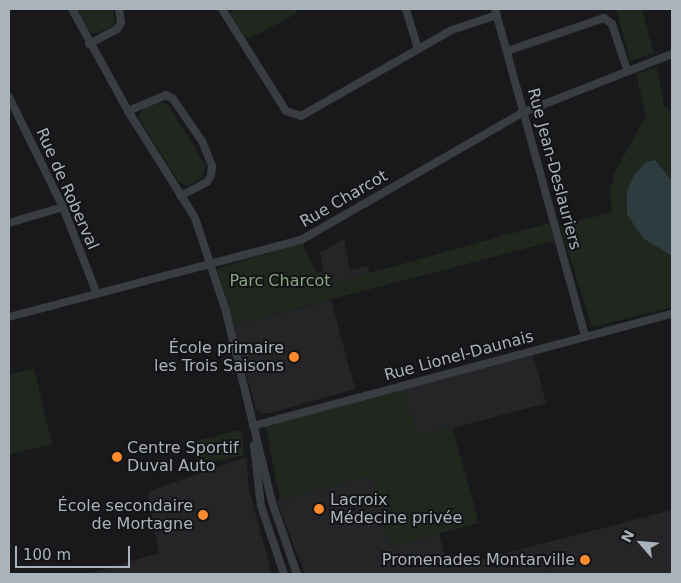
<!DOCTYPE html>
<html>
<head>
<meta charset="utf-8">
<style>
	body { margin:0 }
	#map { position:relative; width:681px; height:583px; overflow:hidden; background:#19191b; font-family:"DejaVu Sans",sans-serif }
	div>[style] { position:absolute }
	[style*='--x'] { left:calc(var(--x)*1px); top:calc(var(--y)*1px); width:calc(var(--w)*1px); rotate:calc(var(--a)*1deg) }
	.built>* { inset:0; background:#252528; transform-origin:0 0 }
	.green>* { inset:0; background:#1f271e }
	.water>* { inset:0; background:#2e3c40 }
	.minor>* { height:8px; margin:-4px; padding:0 4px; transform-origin:4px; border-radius:4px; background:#393c40 }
	.dots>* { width:14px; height:14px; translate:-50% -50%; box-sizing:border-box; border:2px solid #141416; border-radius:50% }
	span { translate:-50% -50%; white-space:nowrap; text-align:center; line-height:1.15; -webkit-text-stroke:4px #141416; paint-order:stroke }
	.street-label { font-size:16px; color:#aab3bc }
	.park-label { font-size:16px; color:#87a780 }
	.poi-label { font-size:16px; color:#aab3bc }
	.right { translate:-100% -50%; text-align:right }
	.left { translate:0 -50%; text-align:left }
	.frame { position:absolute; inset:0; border:10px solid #aab3bc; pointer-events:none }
	.north { position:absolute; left:616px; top:518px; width:50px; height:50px; -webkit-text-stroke:4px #141416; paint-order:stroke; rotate:297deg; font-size:14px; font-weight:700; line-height:20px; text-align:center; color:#aab3bc }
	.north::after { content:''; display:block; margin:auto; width:18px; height:22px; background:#aab3bc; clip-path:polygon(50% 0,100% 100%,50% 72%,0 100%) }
	.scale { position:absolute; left:15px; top:546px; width:115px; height:22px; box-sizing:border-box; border:2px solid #aab3bc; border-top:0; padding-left:6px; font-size:15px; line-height:18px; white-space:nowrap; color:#aab3bc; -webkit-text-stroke:4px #141416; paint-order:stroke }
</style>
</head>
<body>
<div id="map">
	<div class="built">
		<i style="clip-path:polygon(344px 239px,350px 270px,368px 266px,370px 274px,322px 286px,316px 273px,324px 270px,320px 253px)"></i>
		<i style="clip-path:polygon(331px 300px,355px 389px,271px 413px,261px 413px,256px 409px,233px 325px)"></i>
		<i style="left:532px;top:350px;width:55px;height:134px;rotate:75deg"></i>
		<i style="clip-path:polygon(246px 457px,249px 490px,272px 574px,87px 574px,159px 553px,148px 497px,150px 491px)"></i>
		<i style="clip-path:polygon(371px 475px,389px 543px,396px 545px,439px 533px,448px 568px,672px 510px,672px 574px,305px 574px,277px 501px)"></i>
	</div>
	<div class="green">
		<i style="clip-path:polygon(77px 9px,113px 9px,115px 22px,112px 27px,94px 34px,88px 31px)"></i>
		<i style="clip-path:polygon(234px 9px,297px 9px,297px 10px,296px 14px,250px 38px,244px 36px,230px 14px)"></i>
		<i style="clip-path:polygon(616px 9px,642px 9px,654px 53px,630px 61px)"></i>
		<i style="clip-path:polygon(657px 67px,664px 106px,672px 112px,672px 307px,592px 327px,560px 226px,612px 212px,610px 190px,615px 172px,646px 115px,636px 74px)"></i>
		<i style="clip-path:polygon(159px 101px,169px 106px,206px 166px,202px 178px,187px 186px,179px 182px,138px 117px,143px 108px)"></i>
		<i style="clip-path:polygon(549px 223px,554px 241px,233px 325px,217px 269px,302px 243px,323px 286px)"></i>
		<i style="clip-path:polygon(34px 368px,52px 444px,9px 454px,9px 375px)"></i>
		<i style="clip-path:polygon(403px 386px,417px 435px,452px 426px,479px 523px,396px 545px,389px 543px,371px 475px,280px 500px,265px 423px)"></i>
		<i style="clip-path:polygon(238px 430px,242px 433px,244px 455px,201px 465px,196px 441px)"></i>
	</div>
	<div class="water">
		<i style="clip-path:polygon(655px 160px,672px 181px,672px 256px,643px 238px,627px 214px,627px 191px,634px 175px,646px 162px)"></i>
	</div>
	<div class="minor">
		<i style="--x:72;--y:9;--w:116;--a:61.2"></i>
		<i style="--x:128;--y:111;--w:126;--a:57.9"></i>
		<i style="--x:195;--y:218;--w:99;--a:71.7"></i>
		<i style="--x:226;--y:312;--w:195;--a:76.4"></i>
		<i style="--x:272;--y:502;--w:76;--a:70.9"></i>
		<i style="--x:222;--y:9;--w:120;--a:57.9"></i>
		<i style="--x:286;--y:111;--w:16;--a:18"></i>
		<i style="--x:301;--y:116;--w:174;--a:-29.7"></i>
		<i style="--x:452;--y:30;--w:47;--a:-18.4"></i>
		<i style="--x:406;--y:9;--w:42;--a:73.3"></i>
		<i style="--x:495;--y:9;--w:339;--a:74.6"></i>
		<i style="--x:89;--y:44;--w:32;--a:-28"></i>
		<i style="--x:117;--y:29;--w:7;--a:-56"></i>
		<i style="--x:121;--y:23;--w:14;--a:-98"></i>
		<i style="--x:507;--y:51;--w:102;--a:-18.8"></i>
		<i style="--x:604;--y:18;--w:10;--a:37"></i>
		<i style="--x:612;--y:24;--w:48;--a:71.9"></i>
		<i style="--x:9;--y:97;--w:123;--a:63.9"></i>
		<i style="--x:63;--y:207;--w:93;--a:68.7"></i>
		<i style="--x:128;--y:111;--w:41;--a:-22.8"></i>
		<i style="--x:166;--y:95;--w:8;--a:30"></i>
		<i style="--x:173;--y:99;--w:51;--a:55.4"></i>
		<i style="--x:202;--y:141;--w:27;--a:68"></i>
		<i style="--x:212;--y:166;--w:9;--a:96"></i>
		<i style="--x:211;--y:175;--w:8;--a:120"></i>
		<i style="--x:207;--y:182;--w:30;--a:152"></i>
		<i style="--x:9;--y:223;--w:56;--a:-16.5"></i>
		<i style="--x:9;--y:317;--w:302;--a:-14.8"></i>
		<i style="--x:301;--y:240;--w:257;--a:-29.9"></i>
		<i style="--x:524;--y:112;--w:159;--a:-21.4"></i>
		<i style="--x:253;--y:426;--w:434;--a:-15"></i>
		<i style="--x:254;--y:445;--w:61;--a:83.5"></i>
		<i style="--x:261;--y:506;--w:72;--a:71.3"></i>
	</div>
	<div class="dots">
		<i style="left:294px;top:357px;background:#fd8a2f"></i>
		<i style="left:117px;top:457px;background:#fd8a2f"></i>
		<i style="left:319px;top:509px;background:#fd8a2f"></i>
		<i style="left:203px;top:515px;background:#fd8a2f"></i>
		<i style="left:585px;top:560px;background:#fd8a2f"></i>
	</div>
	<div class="street-label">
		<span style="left:554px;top:169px;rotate:75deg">Rue Jean-Deslauriers</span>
		<span style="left:67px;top:189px;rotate:66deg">Rue de Roberval</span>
		<span style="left:344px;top:199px;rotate:-30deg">Rue Charcot</span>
		<span style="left:459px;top:356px;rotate:-15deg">Rue Lionel-Daunais</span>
	</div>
	<div class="park-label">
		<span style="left:280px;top:281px">Parc Charcot</span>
	</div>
	<div class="poi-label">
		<span class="right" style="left:284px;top:357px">École primaire<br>les Trois Saisons</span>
		<span class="left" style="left:127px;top:457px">Centre Sportif<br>Duval Auto</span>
		<span class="left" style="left:330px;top:509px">Lacroix<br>Médecine privée</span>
		<span class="right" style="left:193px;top:515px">École secondaire<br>de Mortagne</span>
		<span class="right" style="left:575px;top:560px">Promenades Montarville</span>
	</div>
	<div class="frame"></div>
	<div class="north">N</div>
	<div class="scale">100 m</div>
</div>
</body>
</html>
